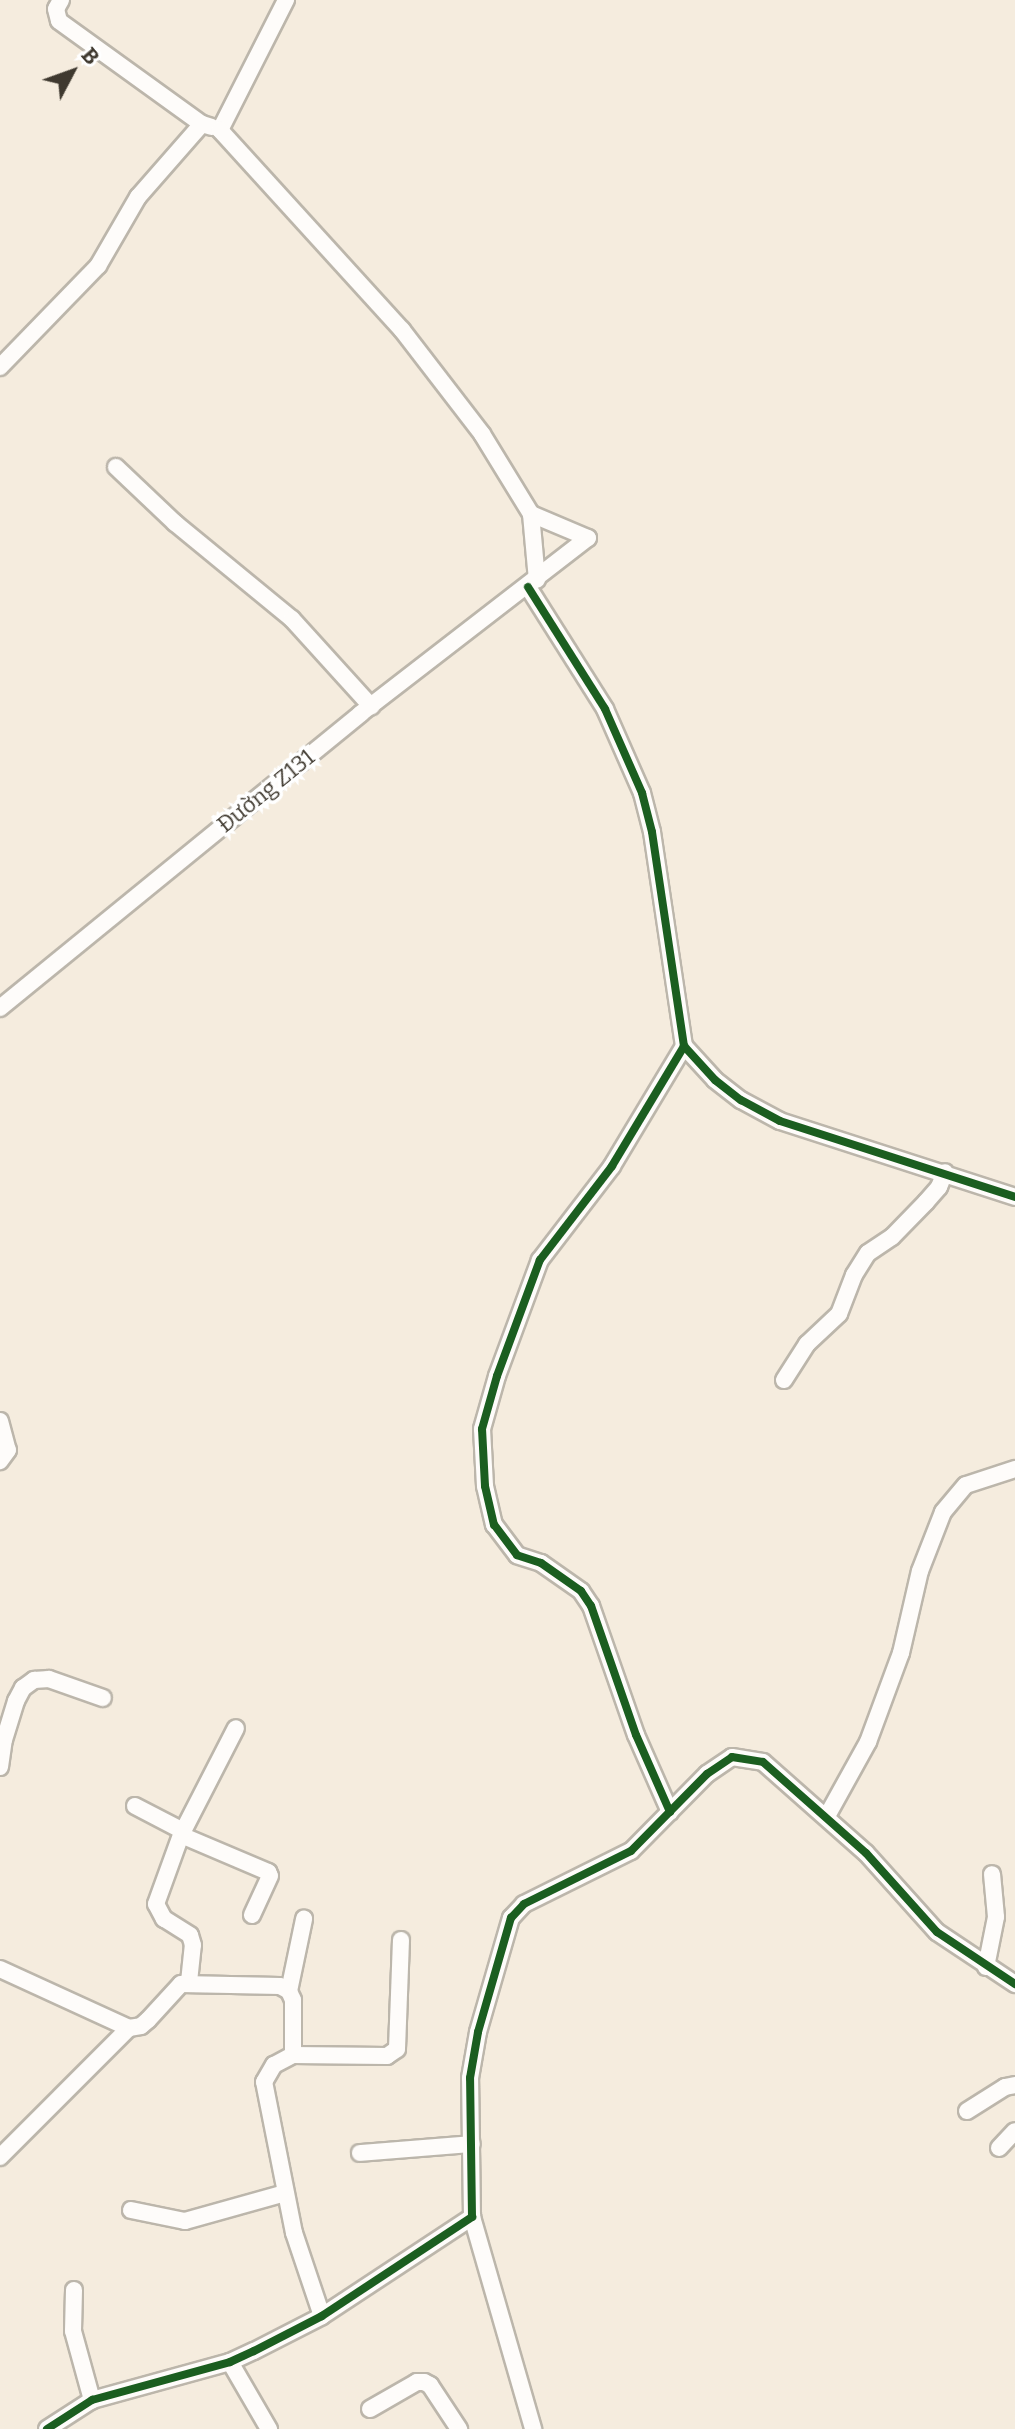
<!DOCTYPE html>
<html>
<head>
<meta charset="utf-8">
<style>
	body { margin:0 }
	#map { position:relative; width:1015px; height:2429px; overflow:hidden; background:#f5ecde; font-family:Bitter,serif }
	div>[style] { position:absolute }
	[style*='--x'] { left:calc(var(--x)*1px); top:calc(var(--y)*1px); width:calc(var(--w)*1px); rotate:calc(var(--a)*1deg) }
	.roads { filter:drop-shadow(2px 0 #bcb6ab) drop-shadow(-2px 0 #bcb6ab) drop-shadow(0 2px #bcb6ab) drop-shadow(0 -2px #bcb6ab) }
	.minor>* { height:16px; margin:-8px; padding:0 8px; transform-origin:8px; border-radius:8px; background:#fefcfa }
	.cycleway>* { height:8px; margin:-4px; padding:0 4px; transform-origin:4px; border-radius:4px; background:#1b5e20 }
	span { translate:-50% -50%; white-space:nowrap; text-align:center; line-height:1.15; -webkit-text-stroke:7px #fff; paint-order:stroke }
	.street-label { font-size:22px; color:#3f392f }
	.north { position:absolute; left:32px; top:32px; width:80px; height:80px; -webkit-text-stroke:6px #fff; paint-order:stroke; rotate:49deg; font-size:22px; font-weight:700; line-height:32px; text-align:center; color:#3f392f }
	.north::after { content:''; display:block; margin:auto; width:28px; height:36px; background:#3f392f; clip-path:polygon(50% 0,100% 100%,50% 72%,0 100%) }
</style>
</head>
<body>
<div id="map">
	<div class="roads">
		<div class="minor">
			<i style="--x:61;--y:0;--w:10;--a:119"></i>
			<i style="--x:56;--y:9;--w:12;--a:76"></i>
			<i style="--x:59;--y:21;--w:176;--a:35.8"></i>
			<i style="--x:202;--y:124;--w:10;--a:17"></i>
			<i style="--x:286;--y:0;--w:146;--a:116.9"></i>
			<i style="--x:220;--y:130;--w:270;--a:47.7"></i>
			<i style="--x:402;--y:330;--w:131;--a:52.4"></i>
			<i style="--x:482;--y:434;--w:94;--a:58.5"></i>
			<i style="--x:531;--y:514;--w:66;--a:84.8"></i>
			<i style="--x:0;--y:367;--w:141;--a:-45.9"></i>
			<i style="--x:98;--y:266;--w:80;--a:-59.9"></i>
			<i style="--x:138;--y:197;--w:97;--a:-48.8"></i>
			<i style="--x:116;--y:467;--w:81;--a:43.5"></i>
			<i style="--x:175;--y:523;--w:151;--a:39.4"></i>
			<i style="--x:292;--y:619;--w:118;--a:47.8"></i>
			<i style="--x:528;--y:587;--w:144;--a:57.7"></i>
			<i style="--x:605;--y:709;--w:92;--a:66.2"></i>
			<i style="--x:642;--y:793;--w:40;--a:75.6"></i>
			<i style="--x:652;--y:832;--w:216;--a:81.5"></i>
			<i style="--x:684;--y:1046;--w:46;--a:47.6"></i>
			<i style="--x:715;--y:1080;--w:33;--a:38"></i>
			<i style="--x:741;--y:1100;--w:44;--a:28.3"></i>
			<i style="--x:780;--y:1121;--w:247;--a:17.9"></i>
			<i style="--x:0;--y:1008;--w:465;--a:-39.2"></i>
			<i style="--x:360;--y:714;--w:288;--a:-37.7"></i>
			<i style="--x:588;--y:538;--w:62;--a:-157.2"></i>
			<i style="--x:784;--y:1380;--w:43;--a:-57.4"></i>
			<i style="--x:807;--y:1344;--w:44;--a:-43.2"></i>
			<i style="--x:839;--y:1314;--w:42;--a:-69"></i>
			<i style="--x:854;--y:1275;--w:26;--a:-58"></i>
			<i style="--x:868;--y:1253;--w:29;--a:-34"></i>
			<i style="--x:892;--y:1237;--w:49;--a:-45.8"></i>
			<i style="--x:926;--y:1202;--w:20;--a:-49"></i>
			<i style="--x:939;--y:1187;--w:16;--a:-68"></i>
			<i style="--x:0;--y:1421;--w:30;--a:75"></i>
			<i style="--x:8;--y:1450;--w:14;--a:126"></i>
			<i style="--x:0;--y:1767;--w:27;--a:-82"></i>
			<i style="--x:4;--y:1740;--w:41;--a:-72.9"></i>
			<i style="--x:16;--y:1701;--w:15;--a:-62"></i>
			<i style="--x:23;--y:1688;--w:14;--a:-36"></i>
			<i style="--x:34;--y:1680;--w:15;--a:-4"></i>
			<i style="--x:49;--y:1679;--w:57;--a:19.4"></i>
			<i style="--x:135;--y:1806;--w:54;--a:27.5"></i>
			<i style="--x:670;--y:1812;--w:84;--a:-113.8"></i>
			<i style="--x:636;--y:1735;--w:137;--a:-109.2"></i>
			<i style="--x:591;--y:1606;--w:18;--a:-124"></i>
			<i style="--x:581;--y:1591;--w:49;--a:-145"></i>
			<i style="--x:541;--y:1563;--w:25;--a:-162"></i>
			<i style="--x:517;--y:1555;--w:38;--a:-127"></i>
			<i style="--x:494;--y:1525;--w:40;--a:-103"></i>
			<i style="--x:485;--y:1486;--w:57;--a:-93"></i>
			<i style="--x:482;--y:1429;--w:55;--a:-74.2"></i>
			<i style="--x:497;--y:1376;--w:124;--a:-69.7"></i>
			<i style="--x:540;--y:1260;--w:118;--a:-52.5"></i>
			<i style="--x:612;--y:1166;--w:140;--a:-59"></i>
			<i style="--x:827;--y:1816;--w:85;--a:-61"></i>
			<i style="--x:868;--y:1742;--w:95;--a:-69.7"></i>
			<i style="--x:901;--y:1653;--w:84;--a:-77"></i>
			<i style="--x:920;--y:1571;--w:63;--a:-68.7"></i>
			<i style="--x:943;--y:1512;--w:35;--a:-50"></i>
			<i style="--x:966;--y:1485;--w:52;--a:-18.1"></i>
			<i style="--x:181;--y:1835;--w:95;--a:23"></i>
			<i style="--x:268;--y:1872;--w:4;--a:63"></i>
			<i style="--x:270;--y:1876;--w:43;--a:114.8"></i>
			<i style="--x:986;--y:1967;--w:51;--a:-78.7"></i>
			<i style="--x:996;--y:1917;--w:43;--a:-95.3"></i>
			<i style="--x:0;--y:1969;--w:142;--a:24.6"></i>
			<i style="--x:129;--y:2028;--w:12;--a:-9"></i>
			<i style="--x:141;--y:2026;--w:9;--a:-41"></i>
			<i style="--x:148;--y:2020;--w:49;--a:-47.5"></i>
			<i style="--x:181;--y:1984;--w:99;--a:1.2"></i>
			<i style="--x:280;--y:1986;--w:10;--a:29"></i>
			<i style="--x:289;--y:1991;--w:10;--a:66"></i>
			<i style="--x:293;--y:2000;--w:55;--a:90"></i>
			<i style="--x:189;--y:1982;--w:37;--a:-84"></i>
			<i style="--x:193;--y:1945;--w:10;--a:-107"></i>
			<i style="--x:190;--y:1935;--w:31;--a:-148"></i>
			<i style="--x:164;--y:1919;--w:17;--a:-118"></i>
			<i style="--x:156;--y:1904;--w:73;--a:-70.1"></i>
			<i style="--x:181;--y:1835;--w:120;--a:-62.8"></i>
			<i style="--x:289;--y:1991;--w:74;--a:-78.2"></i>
			<i style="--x:967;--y:2111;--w:45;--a:-32.3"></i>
			<i style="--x:1005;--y:2087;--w:10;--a:-11"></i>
			<i style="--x:999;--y:2148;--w:23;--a:-47"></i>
			<i style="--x:360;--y:2153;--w:112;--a:-4.6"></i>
			<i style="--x:0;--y:2157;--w:182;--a:-45"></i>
			<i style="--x:131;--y:2210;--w:55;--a:11.5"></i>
			<i style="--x:185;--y:2221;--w:104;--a:-15.6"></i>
			<i style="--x:472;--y:2217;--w:221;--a:73.9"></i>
			<i style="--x:74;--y:2290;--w:41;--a:91.4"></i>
			<i style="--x:73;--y:2331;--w:72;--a:74.6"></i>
			<i style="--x:322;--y:2316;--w:88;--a:-108.6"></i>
			<i style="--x:294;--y:2233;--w:154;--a:-101.2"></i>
			<i style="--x:264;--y:2082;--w:20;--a:-60"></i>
			<i style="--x:274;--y:2065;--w:21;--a:-28"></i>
			<i style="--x:293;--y:2055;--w:94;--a:0.6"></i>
			<i style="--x:387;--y:2056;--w:12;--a:-35"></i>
			<i style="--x:397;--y:2049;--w:109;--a:-87.9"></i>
			<i style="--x:230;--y:2362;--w:78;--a:59.8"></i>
			<i style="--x:370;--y:2409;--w:54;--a:-29.9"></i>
			<i style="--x:417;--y:2382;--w:7;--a:0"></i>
			<i style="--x:424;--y:2382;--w:7;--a:27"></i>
			<i style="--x:430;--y:2385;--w:53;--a:56.6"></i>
			<i style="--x:47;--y:2429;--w:54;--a:-32.8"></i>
			<i style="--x:92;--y:2400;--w:143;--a:-15.4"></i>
			<i style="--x:230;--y:2362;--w:26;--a:-25"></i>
			<i style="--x:254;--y:2351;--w:76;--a:-27.2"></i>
			<i style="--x:322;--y:2316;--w:180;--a:-33.4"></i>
			<i style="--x:472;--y:2217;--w:139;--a:-90.8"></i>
			<i style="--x:470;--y:2078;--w:47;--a:-80.1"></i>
			<i style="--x:478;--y:2032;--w:119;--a:-73.9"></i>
			<i style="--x:511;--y:1918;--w:19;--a:-47"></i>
			<i style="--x:524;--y:1904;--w:119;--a:-26.4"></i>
			<i style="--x:631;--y:1851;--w:108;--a:-45.4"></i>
			<i style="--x:707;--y:1774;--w:30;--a:-34"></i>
			<i style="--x:732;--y:1757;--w:31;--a:9"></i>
			<i style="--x:763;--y:1762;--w:137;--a:41.5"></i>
			<i style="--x:866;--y:1853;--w:106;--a:48.1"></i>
			<i style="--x:937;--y:1932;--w:94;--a:33.7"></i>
		</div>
	</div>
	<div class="cycleway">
		<i style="--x:528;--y:587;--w:144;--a:57.7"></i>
		<i style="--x:605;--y:709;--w:92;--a:66.2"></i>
		<i style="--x:642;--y:793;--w:40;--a:75.6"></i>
		<i style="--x:652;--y:832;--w:216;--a:81.5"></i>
		<i style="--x:684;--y:1046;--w:46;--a:47.6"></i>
		<i style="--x:715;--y:1080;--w:33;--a:38"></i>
		<i style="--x:741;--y:1100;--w:44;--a:28.3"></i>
		<i style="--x:780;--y:1121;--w:247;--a:17.9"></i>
		<i style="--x:670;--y:1812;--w:84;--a:-113.8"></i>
		<i style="--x:636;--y:1735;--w:137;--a:-109.2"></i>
		<i style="--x:591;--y:1606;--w:18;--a:-124"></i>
		<i style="--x:581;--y:1591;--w:49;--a:-145"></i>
		<i style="--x:541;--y:1563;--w:25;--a:-162"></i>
		<i style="--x:517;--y:1555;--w:38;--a:-127"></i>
		<i style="--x:494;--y:1525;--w:40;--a:-103"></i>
		<i style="--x:485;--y:1486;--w:57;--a:-93"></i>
		<i style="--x:482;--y:1429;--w:55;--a:-74.2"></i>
		<i style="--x:497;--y:1376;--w:124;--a:-69.7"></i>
		<i style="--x:540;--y:1260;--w:118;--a:-52.5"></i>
		<i style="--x:612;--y:1166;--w:140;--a:-59"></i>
		<i style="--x:47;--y:2429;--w:54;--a:-32.8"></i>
		<i style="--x:92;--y:2400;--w:143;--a:-15.4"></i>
		<i style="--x:230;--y:2362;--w:26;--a:-25"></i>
		<i style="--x:254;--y:2351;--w:76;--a:-27.2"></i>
		<i style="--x:322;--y:2316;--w:180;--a:-33.4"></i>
		<i style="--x:472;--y:2217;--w:139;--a:-90.8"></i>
		<i style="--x:470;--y:2078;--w:47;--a:-80.1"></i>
		<i style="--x:478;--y:2032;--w:119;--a:-73.9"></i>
		<i style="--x:511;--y:1918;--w:19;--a:-47"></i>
		<i style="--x:524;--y:1904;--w:119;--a:-26.4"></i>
		<i style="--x:631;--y:1851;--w:108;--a:-45.4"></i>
		<i style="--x:707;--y:1774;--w:30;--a:-34"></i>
		<i style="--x:732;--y:1757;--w:31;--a:9"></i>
		<i style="--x:763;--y:1762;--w:137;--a:41.5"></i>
		<i style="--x:866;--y:1853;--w:106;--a:48.1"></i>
		<i style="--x:937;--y:1932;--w:94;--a:33.7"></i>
	</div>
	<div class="street-label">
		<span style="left:266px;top:791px;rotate:-39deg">Đường Z131</span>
	</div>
	<div class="north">B</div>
</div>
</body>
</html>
